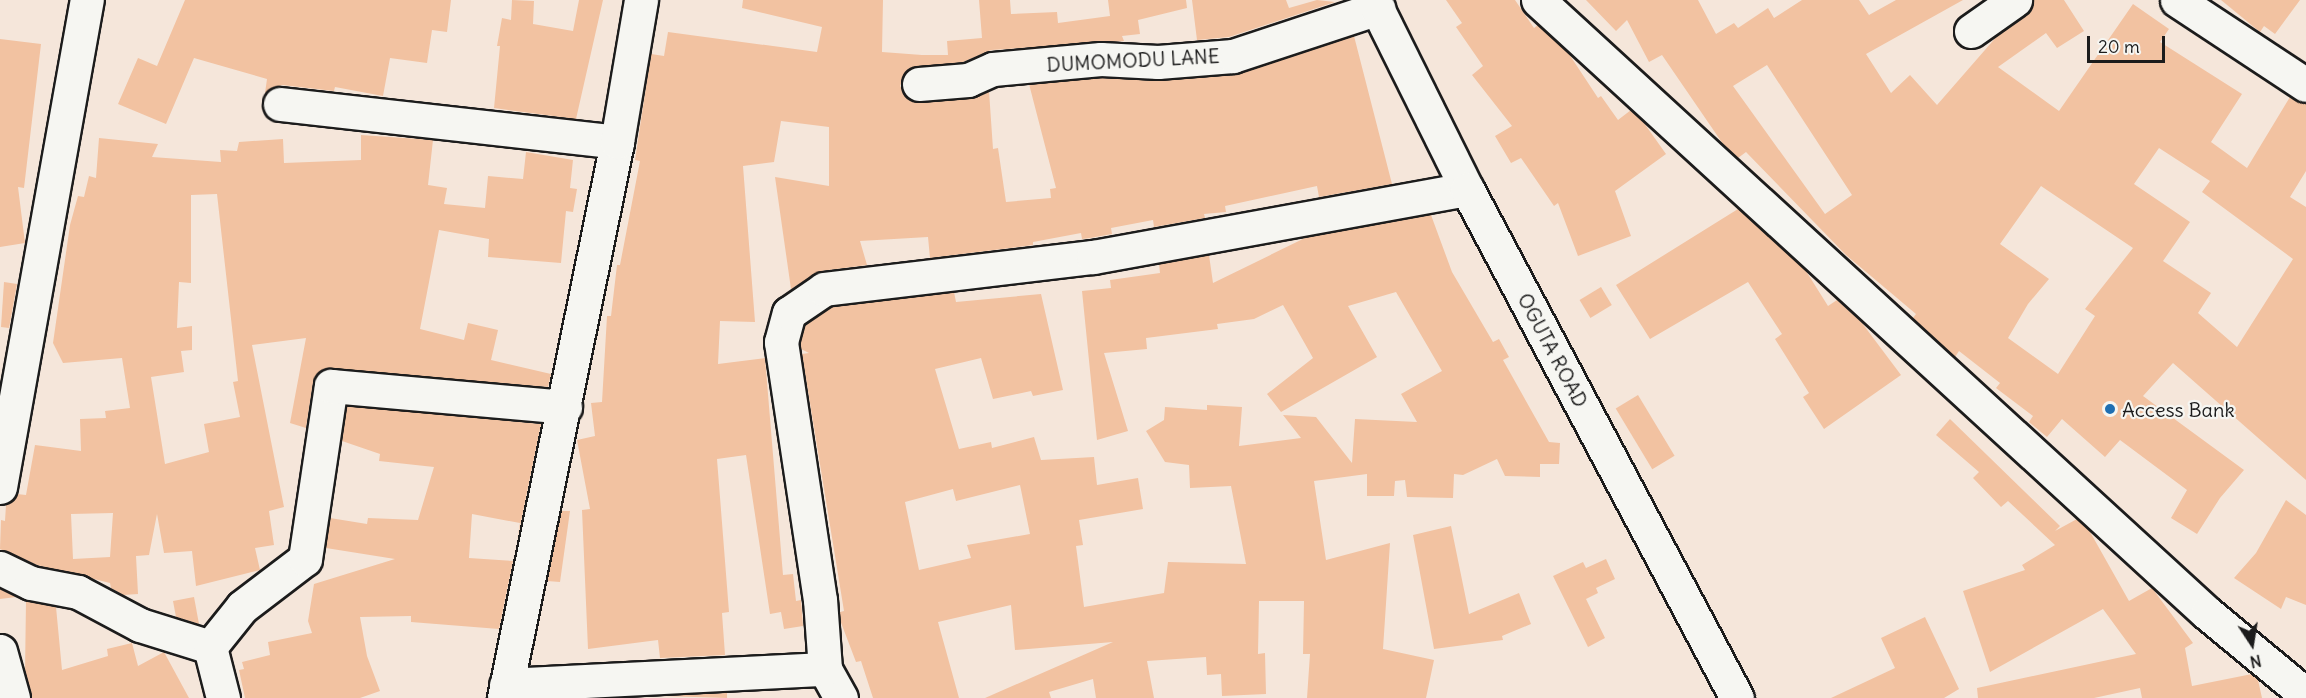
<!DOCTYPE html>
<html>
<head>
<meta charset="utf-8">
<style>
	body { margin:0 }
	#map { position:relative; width:2306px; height:698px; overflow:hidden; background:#f5e6da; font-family:Delius,sans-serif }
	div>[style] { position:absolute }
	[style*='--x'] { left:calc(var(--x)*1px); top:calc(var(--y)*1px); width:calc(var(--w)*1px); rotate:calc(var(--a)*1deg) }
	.building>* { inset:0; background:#f2c2a1; transform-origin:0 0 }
	.roads { filter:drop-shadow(2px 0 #1c1c1c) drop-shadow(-2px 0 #1c1c1c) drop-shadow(0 2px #1c1c1c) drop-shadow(0 -2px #1c1c1c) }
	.minor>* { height:33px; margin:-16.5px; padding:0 16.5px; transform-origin:16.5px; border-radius:16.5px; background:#f6f6f2 }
	.major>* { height:33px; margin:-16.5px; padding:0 16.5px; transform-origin:16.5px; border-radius:16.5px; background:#f6f6f2 }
	.dots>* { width:16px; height:16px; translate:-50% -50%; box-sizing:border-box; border:3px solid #f6f6f2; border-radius:50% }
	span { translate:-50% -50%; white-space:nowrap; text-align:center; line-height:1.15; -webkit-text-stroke:4.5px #f6f6f2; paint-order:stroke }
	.street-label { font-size:20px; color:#1c1c1c }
	.poi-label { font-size:20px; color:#1c1c1c }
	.left { translate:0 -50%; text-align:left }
	.north { position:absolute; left:2222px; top:614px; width:60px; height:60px; -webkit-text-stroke:4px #f6f6f2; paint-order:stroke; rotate:168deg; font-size:16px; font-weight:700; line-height:24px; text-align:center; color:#1c1c1c }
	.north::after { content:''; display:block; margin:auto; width:21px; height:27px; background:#1c1c1c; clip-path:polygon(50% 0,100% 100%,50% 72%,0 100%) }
	.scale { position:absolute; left:2087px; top:36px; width:78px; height:27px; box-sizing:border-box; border:3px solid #1c1c1c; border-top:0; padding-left:8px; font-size:18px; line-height:21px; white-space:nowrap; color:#1c1c1c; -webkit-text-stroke:4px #f6f6f2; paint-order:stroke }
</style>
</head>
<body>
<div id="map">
	<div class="building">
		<i style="clip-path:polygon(185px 0,451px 0,447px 32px,432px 30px,427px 63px,390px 58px,383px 96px,335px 87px,334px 91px,282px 85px,265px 93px,267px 79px,194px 58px,166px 124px,118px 104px,138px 58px,157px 66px)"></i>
		<i style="clip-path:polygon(512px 0,534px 1px,533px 24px,573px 31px,579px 0,603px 0,576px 119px,494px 108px,500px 46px,497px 46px,502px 18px,511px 20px)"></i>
		<i style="clip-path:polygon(743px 0,883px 0,882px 52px,922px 55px,948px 55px,947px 41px,982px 38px,979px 0,1010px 0,1011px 14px,1057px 12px,1058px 23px,1110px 16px,1108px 0,1186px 0,1187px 8px,1138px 20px,1140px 34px,1122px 36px,1124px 41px,991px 50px,963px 62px,908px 69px,900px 86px,912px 101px,970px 99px,989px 91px,993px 149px,998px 148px,1006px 202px,1051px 198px,1050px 189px,1056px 188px,1029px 84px,1101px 78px,1159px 81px,1235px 75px,1354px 36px,1392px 184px,1319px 197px,1317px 186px,1225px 206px,1226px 212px,1204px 214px,1205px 218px,1154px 227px,1153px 220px,1111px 228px,1112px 234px,1090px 238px,1082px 239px,1081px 233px,1033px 242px,1033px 245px,930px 258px,928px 237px,860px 241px,867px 265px,821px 271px,791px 289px,775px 177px,829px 186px,829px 127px,781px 121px,774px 162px,743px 166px,755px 322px,720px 321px,718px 364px,765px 358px,783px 575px,793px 574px,796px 601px,801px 600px,803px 626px,784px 629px,781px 612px,770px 614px,746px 455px,717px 459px,729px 612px,722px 613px,725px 655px,660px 658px,658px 640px,588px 649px,582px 510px,590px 509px,577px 440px,595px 436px,591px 403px,602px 402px,607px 316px,611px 316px,617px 265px,620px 265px,640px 161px,635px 160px,651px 54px,664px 56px,668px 32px,817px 52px,822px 27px,742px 8px)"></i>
		<i style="clip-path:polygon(1192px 0,1286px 0,1289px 8px,1317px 0,1335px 2px,1229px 37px,1197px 40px)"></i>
		<i style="clip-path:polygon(1446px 0,1515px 0,1534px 28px,1538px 25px,1569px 54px,1598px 98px,1601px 96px,1618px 120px,1631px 110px,1644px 123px,1666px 154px,1615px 191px,1631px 236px,1578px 256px,1558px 203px,1554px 206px,1521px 158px,1511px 163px,1495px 136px,1512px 126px,1472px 75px,1483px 66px,1456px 27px,1462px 23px)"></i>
		<i style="clip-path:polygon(evenodd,1586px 0,1698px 0,1716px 34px,1734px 23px,1738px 28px,1768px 8px,1774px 18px,1802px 0,1859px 0,1869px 15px,1896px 0,1963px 0,1866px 54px,1891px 93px,1910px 75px,1937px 105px,1998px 35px,2026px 15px,2033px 0,2064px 0,2084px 31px,2057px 48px,2046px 33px,1998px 67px,2059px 111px,2133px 4px,2169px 29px,2160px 42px,2242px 94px,2211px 142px,2247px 168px,2290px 97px,2306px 104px,2306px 171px,2290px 197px,2306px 207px,2306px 480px,2173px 363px,2143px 396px,2244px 470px,2220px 498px,2197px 534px,2171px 518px,2187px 490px,2120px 440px,2105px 457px,2062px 419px,2047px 437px,2029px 422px,2033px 416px,1996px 388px,2000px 383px,1959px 351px,1955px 357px,1913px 318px,1916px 314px,1846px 255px,1746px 152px,1738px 158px,1723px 144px,1662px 55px,1649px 62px,1627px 20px,1616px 31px,1586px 0,1767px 65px,1852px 195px,1825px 214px,1733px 86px,1767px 65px,1586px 0,2159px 148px,2210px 181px,2202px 192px,2293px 259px,2237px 347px,2198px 313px,2211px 293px,2163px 261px,2190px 222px,2134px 184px,2159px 148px,1586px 0,2041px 186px,2133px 248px,2085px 309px,2095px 316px,2058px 374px,2008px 338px,2028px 304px,2049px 279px,2000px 244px,2041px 186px)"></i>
		<i style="clip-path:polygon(2221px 0,2300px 0,2275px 34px,2264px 26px,2260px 32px)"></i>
		<i style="clip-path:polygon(0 39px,41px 44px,24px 188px,18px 187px,25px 243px,0 247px)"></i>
		<i style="clip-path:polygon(evenodd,361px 135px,433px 140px,428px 185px,447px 188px,444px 204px,485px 208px,488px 176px,523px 179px,526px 152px,573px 160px,570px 188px,577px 189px,573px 212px,566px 211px,561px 263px,488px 257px,489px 239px,439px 230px,420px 329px,464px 340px,468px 323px,498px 330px,491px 360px,551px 374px,548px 387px,324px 369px,313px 383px,306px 428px,290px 423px,306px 338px,252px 345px,284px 507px,269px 511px,274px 545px,255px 548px,260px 570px,196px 586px,192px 551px,164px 553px,157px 514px,149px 555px,136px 556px,138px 594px,123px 595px,111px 588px,110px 583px,37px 565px,0 549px,1px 520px,5px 521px,6px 505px,17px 494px,26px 495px,35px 445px,81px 451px,80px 419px,106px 418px,105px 411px,130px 408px,122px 358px,63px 363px,53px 343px,70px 225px,78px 196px,84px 197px,89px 176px,96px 178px,99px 138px,158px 144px,152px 157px,221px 162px,220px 150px,237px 151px,239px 142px,283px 139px,284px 163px,361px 160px,361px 135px,217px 194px,238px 381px,233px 382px,240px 417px,204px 424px,209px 452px,165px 464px,151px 377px,184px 372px,181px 351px,192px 350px,192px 326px,177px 328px,179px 282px,191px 283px,191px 195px,217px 194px,361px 135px,113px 513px,110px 557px,73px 559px,71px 514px,113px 513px)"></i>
		<i style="clip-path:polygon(1738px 209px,1806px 271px,1828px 306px,1837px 300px,1862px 323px,1901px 375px,1824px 429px,1803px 397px,1809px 393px,1775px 339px,1782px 334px,1748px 282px,1650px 339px,1616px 285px)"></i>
		<i style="clip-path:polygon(evenodd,1431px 215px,1452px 272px,1493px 342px,1499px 339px,1509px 357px,1503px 360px,1549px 442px,1560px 443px,1559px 464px,1540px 464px,1540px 477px,1505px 476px,1497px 459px,1463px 475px,1454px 474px,1453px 498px,1407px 497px,1405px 480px,1395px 481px,1394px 496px,1367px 496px,1367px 474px,1314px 481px,1326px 560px,1390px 543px,1383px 649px,1434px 660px,1426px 698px,1307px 698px,1310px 654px,1303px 654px,1304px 601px,1259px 601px,1258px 654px,1265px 653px,1266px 694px,1222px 696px,1221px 674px,1207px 675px,1206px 657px,1147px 661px,1154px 698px,1096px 698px,1093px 679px,1049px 692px,1051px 698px,985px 698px,1113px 642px,1015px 650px,1011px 605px,938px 622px,959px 698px,873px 698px,861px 661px,856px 662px,840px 620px,840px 612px,844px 611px,802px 354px,809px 353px,801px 349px,800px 343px,805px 325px,831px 307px,954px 292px,956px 302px,1041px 294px,1063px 390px,1033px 396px,1031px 391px,993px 399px,981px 358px,935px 369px,959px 449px,991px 442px,992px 448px,1034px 437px,1041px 460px,1094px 457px,1097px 485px,1138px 478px,1143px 509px,1079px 520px,1083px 545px,1076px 546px,1084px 607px,1164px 593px,1168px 562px,1246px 564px,1231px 486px,1190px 488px,1189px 465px,1165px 462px,1146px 431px,1164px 420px,1165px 407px,1207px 410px,1207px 405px,1242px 407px,1239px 446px,1301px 438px,1283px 415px,1316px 417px,1352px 463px,1355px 419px,1417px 422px,1401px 394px,1442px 371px,1396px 292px,1348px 306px,1377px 357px,1281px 412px,1267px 394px,1313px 358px,1283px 305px,1254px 319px,1217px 324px,1218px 329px,1146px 338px,1147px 349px,1104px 353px,1128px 431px,1097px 440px,1082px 291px,1111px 288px,1110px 280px,1160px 273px,1159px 264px,1209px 255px,1213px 283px,1307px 237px,1431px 215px,1020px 485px,1030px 534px,967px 545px,971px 558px,919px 570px,905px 502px,953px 489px,956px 501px,1020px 485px)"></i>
		<i style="clip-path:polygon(4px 282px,17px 284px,9px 328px,1px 327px)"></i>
		<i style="left:1601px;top:287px;width:21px;height:25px;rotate:59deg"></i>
		<i style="left:1638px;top:395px;width:71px;height:26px;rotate:59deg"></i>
		<i style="clip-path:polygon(347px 406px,541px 424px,517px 541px,520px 523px,472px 514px,469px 558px,513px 561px,499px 629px,411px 622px,411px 616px,360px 617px,367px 656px,380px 691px,360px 698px,245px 698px,239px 670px,244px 669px,242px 662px,270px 655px,268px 642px,312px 633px,308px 621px,314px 584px,395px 559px,326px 548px,330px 518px,367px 524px,368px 518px,418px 520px,434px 467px,379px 461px,380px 454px,342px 441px)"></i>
		<i style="clip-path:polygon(1950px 419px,2060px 526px,2055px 531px,2077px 519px,2089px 530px,2129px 601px,2152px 588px,2193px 643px,2185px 648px,2192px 686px,2252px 674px,2258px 680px,2262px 698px,2142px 698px,2140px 688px,2094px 698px,1978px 698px,1977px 688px,2136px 654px,2103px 609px,1990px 672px,1963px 591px,2025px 570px,2022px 565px,2055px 545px,2008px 501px,2001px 507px,1973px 478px,1979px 472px,1936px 435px)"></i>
		<i style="clip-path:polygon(2286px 500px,2306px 515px,2306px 605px,2286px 597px,2281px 609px,2234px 578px,2256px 553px)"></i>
		<i style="clip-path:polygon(561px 511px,570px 511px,560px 582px,547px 581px)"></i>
		<i style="clip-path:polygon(1451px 526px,1469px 614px,1519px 593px,1531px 624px,1502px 636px,1503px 640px,1434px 649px,1413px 535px)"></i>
		<i style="clip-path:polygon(1606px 559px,1615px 579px,1596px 588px,1598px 593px,1586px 599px,1605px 638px,1588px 647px,1553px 576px,1583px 562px,1586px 568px)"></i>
		<i style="clip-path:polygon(0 589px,16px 597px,0 599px)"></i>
		<i style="clip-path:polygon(194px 597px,199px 624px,176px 617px,173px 601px)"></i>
		<i style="clip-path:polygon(26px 601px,56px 607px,62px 670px,108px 656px,107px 649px,132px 643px,138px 666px,164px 652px,189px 698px,31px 698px,25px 672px)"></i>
		<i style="clip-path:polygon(1925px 617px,1959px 689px,1944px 698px,1831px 698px,1895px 668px,1881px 638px)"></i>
		<i style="clip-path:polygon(727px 693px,727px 698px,663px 696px)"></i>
	</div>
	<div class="roads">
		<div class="minor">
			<i style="--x:1538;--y:0;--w:907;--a:42.5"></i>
			<i style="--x:2207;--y:613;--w:129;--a:39.6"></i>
			<i style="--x:2177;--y:0;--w:154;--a:33.4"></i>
			<i style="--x:1971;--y:31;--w:54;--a:-35.2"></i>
			<i style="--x:919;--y:84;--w:49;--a:-4.7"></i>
			<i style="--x:968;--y:80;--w:27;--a:-24"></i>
			<i style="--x:993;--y:69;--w:108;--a:-5.3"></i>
			<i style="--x:1101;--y:59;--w:57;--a:3"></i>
			<i style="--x:1158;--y:62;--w:75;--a:-4.6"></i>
			<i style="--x:1233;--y:56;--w:153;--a:-18.3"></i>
			<i style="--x:280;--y:104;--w:339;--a:6.4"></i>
			<i style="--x:0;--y:487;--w:495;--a:-79.9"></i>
			<i style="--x:0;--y:568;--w:34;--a:26"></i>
			<i style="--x:31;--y:583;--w:48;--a:10.8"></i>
			<i style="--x:78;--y:592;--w:70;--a:28"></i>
			<i style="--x:140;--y:625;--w:73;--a:17.4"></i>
			<i style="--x:210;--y:647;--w:51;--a:-51.3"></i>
			<i style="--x:242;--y:607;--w:79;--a:-37.3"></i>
			<i style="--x:305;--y:559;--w:175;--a:-81.5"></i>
			<i style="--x:331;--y:386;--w:235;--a:5.1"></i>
			<i style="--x:210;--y:647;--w:53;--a:75.7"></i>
			<i style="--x:0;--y:651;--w:49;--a:74.5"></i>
			<i style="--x:506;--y:685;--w:319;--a:-2.9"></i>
			<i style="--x:504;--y:698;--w:567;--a:-78.51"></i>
			<i style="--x:617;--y:142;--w:144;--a:-80.4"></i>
			<i style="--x:841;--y:698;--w:33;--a:-119"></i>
			<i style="--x:825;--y:669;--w:69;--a:-94.1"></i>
			<i style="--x:820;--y:600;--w:261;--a:-98.6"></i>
			<i style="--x:781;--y:342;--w:30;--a:-75"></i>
			<i style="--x:789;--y:313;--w:42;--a:-34.4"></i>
			<i style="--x:824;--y:289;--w:271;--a:-6.8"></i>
			<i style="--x:1093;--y:257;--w:380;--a:-10.3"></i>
		</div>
		<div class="major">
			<i style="--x:1373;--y:0;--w:211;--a:63.6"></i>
			<i style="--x:1467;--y:189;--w:576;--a:62.06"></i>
		</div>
	</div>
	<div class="dots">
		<i style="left:2110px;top:409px;background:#1f6fb2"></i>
	</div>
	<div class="street-label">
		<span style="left:1133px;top:60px;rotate:-3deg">DUMOMODU LANE</span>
		<span style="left:1553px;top:350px;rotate:62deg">OGUTA ROAD</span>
	</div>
	<div class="poi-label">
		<span class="left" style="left:2122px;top:409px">Access Bank</span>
	</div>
	<div class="north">N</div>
	<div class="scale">20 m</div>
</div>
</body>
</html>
